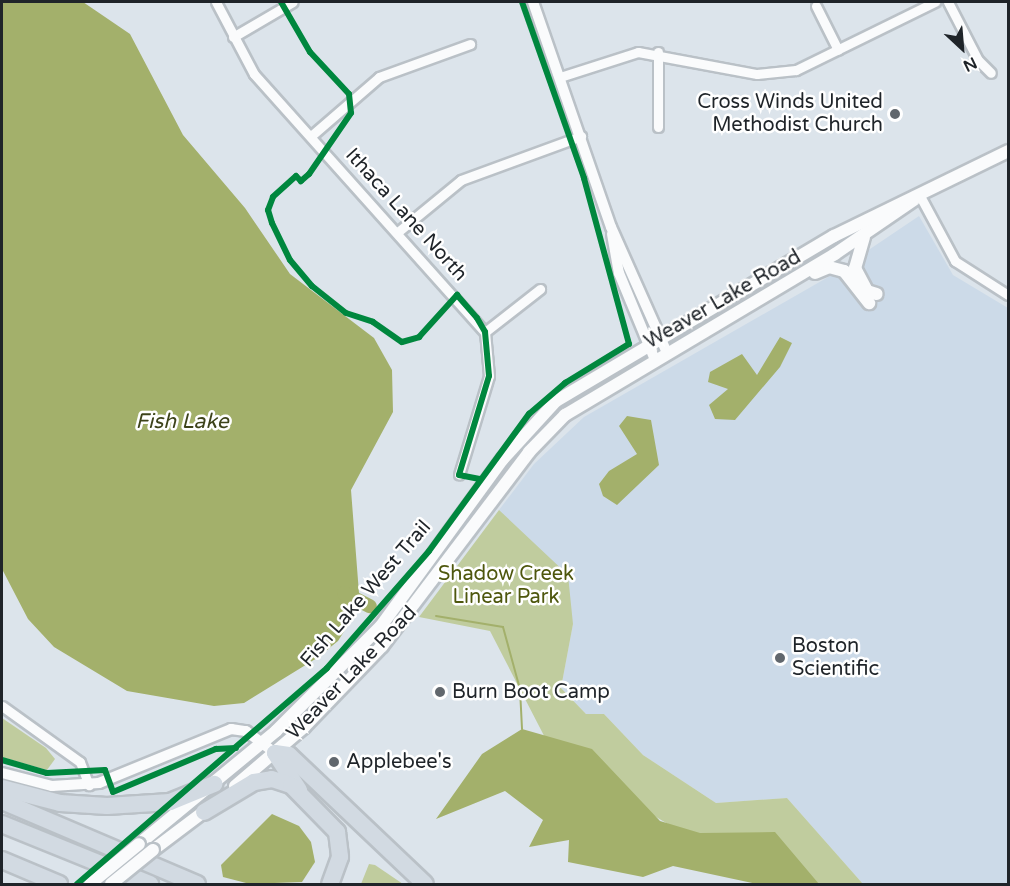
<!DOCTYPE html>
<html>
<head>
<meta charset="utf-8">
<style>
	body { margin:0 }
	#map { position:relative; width:1010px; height:886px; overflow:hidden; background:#dce4eb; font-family:"Varela Round",sans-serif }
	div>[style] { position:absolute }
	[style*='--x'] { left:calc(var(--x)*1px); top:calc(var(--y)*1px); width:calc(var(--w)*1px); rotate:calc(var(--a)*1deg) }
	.built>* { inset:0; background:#ccdae8 }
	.green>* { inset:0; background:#c0cc9e }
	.water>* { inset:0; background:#a3b06b }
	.stream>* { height:2px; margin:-1px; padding:0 1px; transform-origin:1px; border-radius:1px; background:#a3b06b }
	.river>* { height:14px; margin:-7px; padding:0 7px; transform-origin:7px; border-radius:7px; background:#a3b06b }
	.roads { filter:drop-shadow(2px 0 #bac1c7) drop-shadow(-2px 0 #bac1c7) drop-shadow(0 2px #bac1c7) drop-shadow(0 -2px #bac1c7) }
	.minor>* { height:9px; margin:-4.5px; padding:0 4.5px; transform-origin:4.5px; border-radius:4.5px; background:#fafbfc }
	.tertiary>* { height:10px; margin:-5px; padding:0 5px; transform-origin:5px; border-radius:5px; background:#fafbfc }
	.secondary>* { height:12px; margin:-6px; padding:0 6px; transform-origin:6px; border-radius:6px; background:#fafbfc }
	.motorway>* { height:16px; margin:-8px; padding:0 8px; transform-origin:8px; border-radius:8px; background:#d2dae2 }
	.bridges { filter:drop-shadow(2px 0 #bac1c7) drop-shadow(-2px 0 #bac1c7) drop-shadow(0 2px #bac1c7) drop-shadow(0 -2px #bac1c7) }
	.secondary-bridge>* { height:12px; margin:-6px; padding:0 6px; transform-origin:6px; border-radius:6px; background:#fafbfc }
	.cycleway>* { height:6px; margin:-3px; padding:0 3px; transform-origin:3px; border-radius:3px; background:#00873e }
	.dots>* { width:16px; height:16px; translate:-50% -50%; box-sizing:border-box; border:3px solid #fff; border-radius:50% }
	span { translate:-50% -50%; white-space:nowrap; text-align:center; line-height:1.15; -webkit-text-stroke:5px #fff; paint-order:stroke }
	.poi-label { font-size:20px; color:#1f2429 }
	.right { translate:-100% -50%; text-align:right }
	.left { translate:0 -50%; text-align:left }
	.street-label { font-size:20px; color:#1f2429 }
	.park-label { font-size:20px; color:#4e570d }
	.water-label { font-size:21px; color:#3d431a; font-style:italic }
	.frame { position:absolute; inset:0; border:3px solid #1f2429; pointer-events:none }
	.north { position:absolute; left:932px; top:18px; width:60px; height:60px; -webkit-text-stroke:4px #fff; paint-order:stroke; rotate:154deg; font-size:16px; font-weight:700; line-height:24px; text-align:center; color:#1f2429 }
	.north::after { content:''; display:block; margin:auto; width:21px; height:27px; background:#1f2429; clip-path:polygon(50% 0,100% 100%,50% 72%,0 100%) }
</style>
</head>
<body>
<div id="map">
	<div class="built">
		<i style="clip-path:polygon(919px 216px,953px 275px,1008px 308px,1008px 884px,863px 884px,787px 798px,716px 803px,643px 755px,604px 714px,586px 714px,561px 688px,573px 624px,499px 510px,534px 464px,584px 417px,830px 276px)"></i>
	</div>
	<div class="green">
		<i style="clip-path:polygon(499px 510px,568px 575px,573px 624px,561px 688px,586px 714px,604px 714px,643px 755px,716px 803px,787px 798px,863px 884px,769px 884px,555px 757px,490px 631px,419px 617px)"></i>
		<i style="clip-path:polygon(2px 718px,46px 748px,55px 759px,47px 770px,2px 757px)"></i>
		<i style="clip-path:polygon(369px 864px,375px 865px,403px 884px,361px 884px)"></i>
	</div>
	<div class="water">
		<i style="clip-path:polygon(2px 2px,83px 2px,130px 34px,183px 135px,245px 208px,290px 274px,374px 338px,392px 370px,393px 412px,351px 490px,360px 606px,338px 641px,317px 658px,244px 703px,214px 706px,127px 691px,54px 647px,28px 619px,2px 569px)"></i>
		<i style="clip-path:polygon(780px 337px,792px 343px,780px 367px,735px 420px,715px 419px,709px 405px,728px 389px,708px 382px,710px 372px,742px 354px,757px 375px)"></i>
		<i style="clip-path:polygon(627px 416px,651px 420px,659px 465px,617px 505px,603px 496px,599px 484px,609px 471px,637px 454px,619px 426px)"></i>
		<i style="clip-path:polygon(522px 729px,592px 749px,660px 821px,700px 833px,775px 832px,819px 884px,757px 884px,673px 866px,643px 877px,568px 862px,569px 840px,529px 847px,543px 820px,505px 791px,436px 819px,482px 754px)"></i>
		<i style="clip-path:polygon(272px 814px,299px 826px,311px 842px,315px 862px,302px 882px,250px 884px,223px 877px,221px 865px)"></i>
	</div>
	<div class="stream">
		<i style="--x:436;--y:616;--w:68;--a:9.3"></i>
		<i style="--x:503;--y:627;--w:64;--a:74.7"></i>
		<i style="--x:520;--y:689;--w:40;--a:87.1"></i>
	</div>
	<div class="river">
		<i style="--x:344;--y:593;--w:29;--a:27"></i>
	</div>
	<div class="roads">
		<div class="minor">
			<i style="--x:216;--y:2;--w:81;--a:62.2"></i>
			<i style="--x:254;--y:74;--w:346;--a:48.2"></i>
			<i style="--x:485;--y:332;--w:44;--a:84.8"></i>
			<i style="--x:489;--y:376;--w:103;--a:106.9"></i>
			<i style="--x:948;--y:2;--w:65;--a:62.7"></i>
			<i style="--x:978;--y:60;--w:18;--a:45"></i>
			<i style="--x:816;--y:6;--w:49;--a:63.4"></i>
			<i style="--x:233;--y:37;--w:69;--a:-30.3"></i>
			<i style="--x:658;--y:52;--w:75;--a:90"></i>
			<i style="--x:560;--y:77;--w:82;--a:-17.8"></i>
			<i style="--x:638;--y:52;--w:121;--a:10.5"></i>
			<i style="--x:757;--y:74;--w:39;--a:-6"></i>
			<i style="--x:796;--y:70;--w:155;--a:-26.1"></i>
			<i style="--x:311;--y:136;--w:90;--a:-40.9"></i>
			<i style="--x:379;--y:77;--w:97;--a:-19.9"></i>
			<i style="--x:920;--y:196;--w:74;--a:61.7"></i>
			<i style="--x:955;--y:261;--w:63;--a:32.7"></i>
			<i style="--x:399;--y:231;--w:80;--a:-39.4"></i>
			<i style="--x:461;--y:180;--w:128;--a:-20.1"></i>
			<i style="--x:485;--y:332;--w:70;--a:-38"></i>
			<i style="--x:2;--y:706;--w:96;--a:35.7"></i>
			<i style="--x:80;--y:762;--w:25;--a:69"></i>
		</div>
		<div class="tertiary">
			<i style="--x:533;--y:2;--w:238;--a:70.9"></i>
			<i style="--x:611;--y:227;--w:138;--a:66"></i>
			<i style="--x:612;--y:234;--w:40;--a:80"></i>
			<i style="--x:619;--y:273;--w:94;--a:67.5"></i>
			<i style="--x:2;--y:773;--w:52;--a:14.6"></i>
			<i style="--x:52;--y:786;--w:47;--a:-3.7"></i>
			<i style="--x:99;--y:783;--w:143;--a:-22.2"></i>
			<i style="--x:231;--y:729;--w:15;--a:8"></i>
			<i style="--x:246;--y:731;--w:36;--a:37"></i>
		</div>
		<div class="secondary">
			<i style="--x:864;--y:237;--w:32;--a:106"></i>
			<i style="--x:855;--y:268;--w:26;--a:62"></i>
			<i style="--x:867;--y:291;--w:10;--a:17"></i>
			<i style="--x:815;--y:273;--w:15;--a:-23"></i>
			<i style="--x:829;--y:267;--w:16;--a:15"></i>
			<i style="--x:844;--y:271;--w:41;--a:52"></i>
			<i style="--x:235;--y:786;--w:91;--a:-40.5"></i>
			<i style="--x:304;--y:727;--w:112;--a:-46.1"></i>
			<i style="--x:382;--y:646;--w:243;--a:-52.8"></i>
			<i style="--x:529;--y:452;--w:52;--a:-45.8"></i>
			<i style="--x:565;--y:415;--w:314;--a:-30.8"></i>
			<i style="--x:835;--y:254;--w:96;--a:-34.4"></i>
			<i style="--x:139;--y:844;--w:178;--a:-39.5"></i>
			<i style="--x:276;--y:731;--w:148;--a:-45"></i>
			<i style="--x:381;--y:626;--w:207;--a:-53.9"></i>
			<i style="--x:503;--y:459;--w:79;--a:-47.6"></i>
			<i style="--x:556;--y:401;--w:323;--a:-30.7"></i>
			<i style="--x:834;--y:236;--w:194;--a:-26"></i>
			<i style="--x:153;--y:850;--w:71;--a:-37"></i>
		</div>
		<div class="motorway">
			<i style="--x:2;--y:788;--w:60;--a:14.5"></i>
			<i style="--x:60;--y:803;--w:47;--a:3.7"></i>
			<i style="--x:107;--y:806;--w:63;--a:-3.6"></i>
			<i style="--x:170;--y:802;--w:48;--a:-22.2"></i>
			<i style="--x:299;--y:790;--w:44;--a:-123"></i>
			<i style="--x:275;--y:753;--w:14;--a:8"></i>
			<i style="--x:289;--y:755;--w:187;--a:43.5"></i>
			<i style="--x:2;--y:801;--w:212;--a:23.1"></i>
			<i style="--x:204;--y:812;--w:58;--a:-31"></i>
			<i style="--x:254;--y:782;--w:18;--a:-9"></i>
			<i style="--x:272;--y:779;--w:20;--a:18"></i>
			<i style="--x:291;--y:785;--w:66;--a:45.6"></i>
			<i style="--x:337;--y:832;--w:25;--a:83"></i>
			<i style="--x:340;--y:857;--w:29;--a:110"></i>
			<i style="--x:2;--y:824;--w:160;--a:22.1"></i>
			<i style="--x:2;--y:860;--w:62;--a:22.8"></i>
		</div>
	</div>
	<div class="bridges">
		<div class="secondary-bridge">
			<i style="--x:90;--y:884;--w:63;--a:-39.2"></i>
			<i style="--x:111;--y:884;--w:54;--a:-39"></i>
		</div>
	</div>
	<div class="cycleway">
		<i style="--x:281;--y:2;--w:58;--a:59.9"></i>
		<i style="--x:310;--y:52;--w:57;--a:47.1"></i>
		<i style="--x:349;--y:94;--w:19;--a:84"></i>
		<i style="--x:351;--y:113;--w:74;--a:124.5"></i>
		<i style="--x:309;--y:174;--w:11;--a:139"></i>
		<i style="--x:301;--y:181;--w:7;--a:-135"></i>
		<i style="--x:296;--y:176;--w:31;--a:138"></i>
		<i style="--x:273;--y:197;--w:14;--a:111"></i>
		<i style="--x:268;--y:210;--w:14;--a:73"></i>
		<i style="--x:272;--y:223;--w:41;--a:64.1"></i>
		<i style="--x:290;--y:260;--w:34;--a:50"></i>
		<i style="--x:312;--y:286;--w:43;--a:38.5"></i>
		<i style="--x:346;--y:313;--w:28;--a:18"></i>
		<i style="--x:373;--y:322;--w:35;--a:35"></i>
		<i style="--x:402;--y:342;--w:18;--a:-16"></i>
		<i style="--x:419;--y:337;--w:57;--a:-47.9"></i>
		<i style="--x:457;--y:295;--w:30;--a:49"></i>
		<i style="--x:477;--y:318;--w:16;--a:60"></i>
		<i style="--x:485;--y:332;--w:44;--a:84.8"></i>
		<i style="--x:489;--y:376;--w:103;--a:106.9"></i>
		<i style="--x:459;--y:475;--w:21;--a:11"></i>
		<i style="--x:2;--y:760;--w:47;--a:16.1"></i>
		<i style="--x:47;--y:773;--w:58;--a:-3"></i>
		<i style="--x:105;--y:770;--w:23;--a:70"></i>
		<i style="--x:113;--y:792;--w:112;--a:-22.7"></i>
		<i style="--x:216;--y:749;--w:20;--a:-3"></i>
		<i style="--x:77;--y:884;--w:330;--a:-40.8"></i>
		<i style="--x:327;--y:668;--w:155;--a:-48.9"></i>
		<i style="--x:429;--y:551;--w:170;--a:-53.9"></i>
		<i style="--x:529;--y:414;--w:48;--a:-40.7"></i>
		<i style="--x:565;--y:383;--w:75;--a:-31.4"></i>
		<i style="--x:629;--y:344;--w:172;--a:-105.2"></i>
		<i style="--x:584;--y:178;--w:187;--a:-109.4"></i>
	</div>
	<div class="dots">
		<i style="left:895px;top:114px;background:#61676d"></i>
		<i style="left:780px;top:658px;background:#61676d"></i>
		<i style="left:440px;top:692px;background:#61676d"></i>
		<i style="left:334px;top:762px;background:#61676d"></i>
	</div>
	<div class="poi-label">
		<span class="right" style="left:883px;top:114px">Cross Winds United<br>Methodist Church</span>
		<span class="left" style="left:792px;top:658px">Boston<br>Scientific</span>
		<span class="left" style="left:452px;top:692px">Burn Boot Camp</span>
		<span class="left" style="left:346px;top:762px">Applebee's</span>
	</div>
	<div class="street-label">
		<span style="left:406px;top:215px;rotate:48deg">Ithaca Lane North</span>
		<span style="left:723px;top:300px;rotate:-30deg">Weaver Lake Road</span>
		<span style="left:366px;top:594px;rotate:-49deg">Fish Lake West Trail</span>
		<span style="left:352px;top:673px;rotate:-46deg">Weaver Lake Road</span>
	</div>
	<div class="park-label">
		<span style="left:506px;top:586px">Shadow Creek<br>Linear Park</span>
	</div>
	<div class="water-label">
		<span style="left:182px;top:422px">Fish Lake</span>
	</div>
	<div class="frame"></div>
	<div class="north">N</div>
</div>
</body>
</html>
